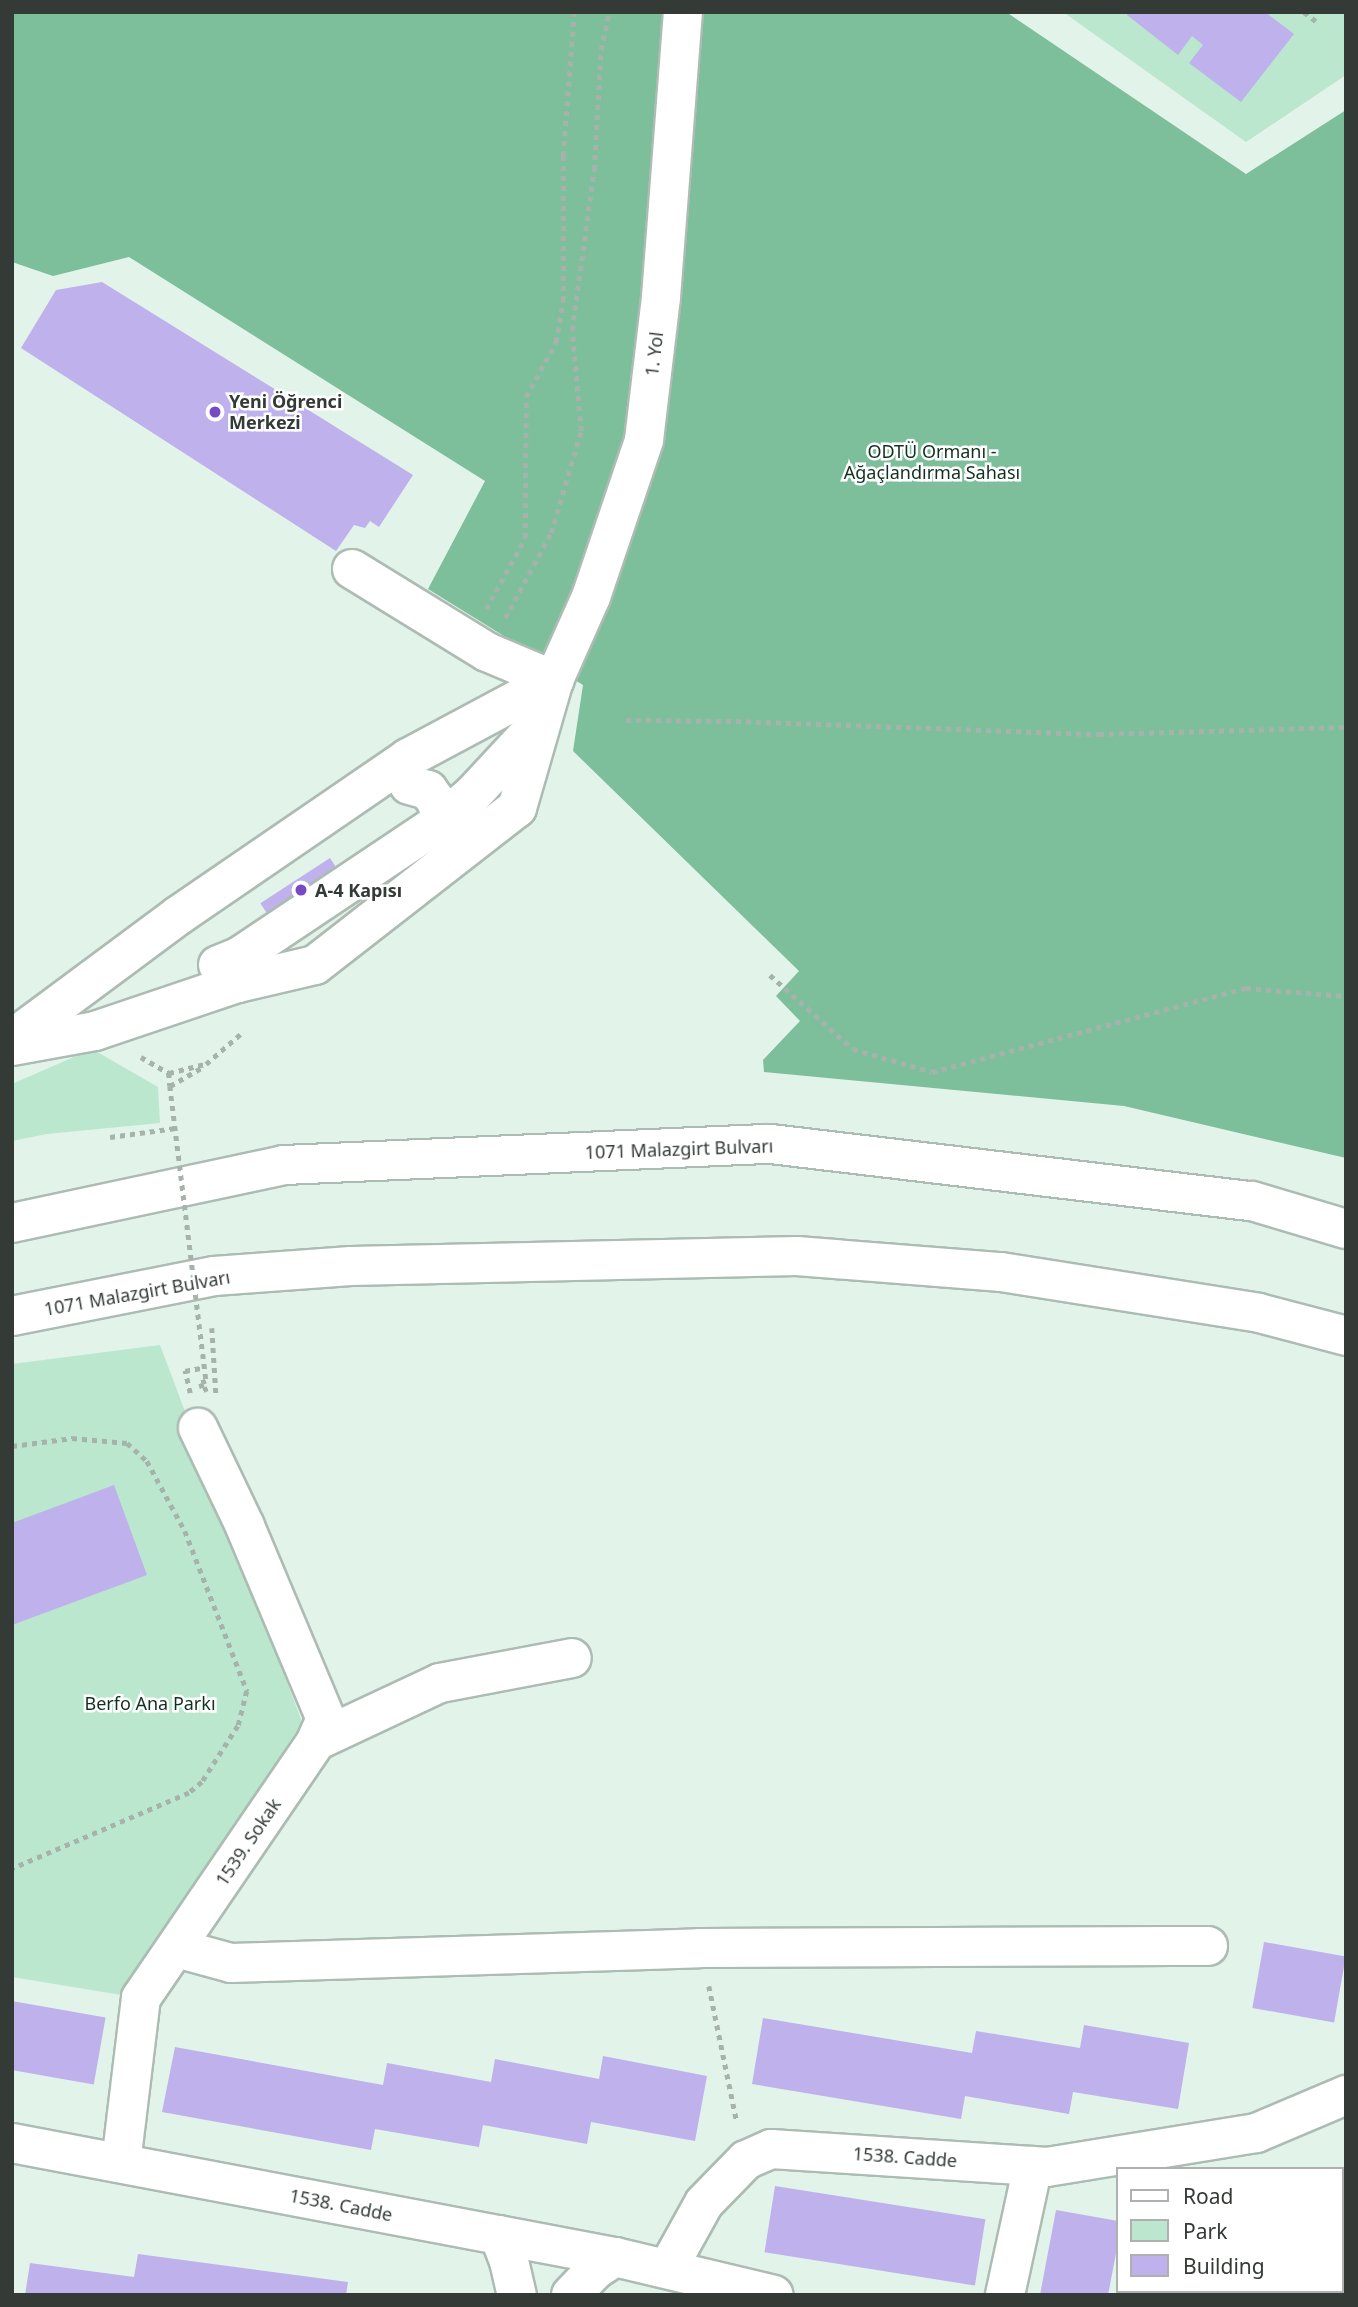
<!DOCTYPE html>
<html>
<head>
<meta charset="utf-8">
<style>
	body { margin:0 }
	#map { position:relative; width:1358px; height:2307px; overflow:hidden; background:#e2f3e9; font-family:"Noto Sans",sans-serif }
	div>[style] { position:absolute }
	[style*='--x'] { left:calc(var(--x)*1px); top:calc(var(--y)*1px); width:calc(var(--w)*1px); rotate:calc(var(--a)*1deg) }
	.green>* { inset:0; background:#bbe7cf }
	.forest>* { inset:0; background:#7dbe9b }
	.building>* { inset:0; background:#bfb1eb; transform-origin:0 0 }
	.path>* { height:4.5px; margin-top:-2.25px; transform-origin:0; background:repeating-linear-gradient(90deg,#a5b3ab 0 5px,transparent 0 10px) }
	.roads { filter:drop-shadow(2px 0 #acbcb3) drop-shadow(-2px 0 #acbcb3) drop-shadow(0 2px #acbcb3) drop-shadow(0 -2px #acbcb3) }
	.minor>* { height:38px; margin:-19px; padding:0 19px; transform-origin:19px; border-radius:19px; background:#fff }
	.major>* { height:38px; margin:-19px; padding:0 19px; transform-origin:19px; border-radius:19px; background:#fff }
	.path-bridge>* { height:4.5px; margin-top:-2.25px; transform-origin:0; background:repeating-linear-gradient(90deg,#a5b3ab 0 5px,transparent 0 10px) }
	.dots>* { width:19px; height:19px; translate:-50% -50%; box-sizing:border-box; border:4px solid #fff; border-radius:50% }
	span { translate:-50% -50%; white-space:nowrap; text-align:center; line-height:1.15; -webkit-text-stroke:5px #fff; paint-order:stroke }
	.street-label { font-size:18px; color:#343b37 }
	.poi-label { font-size:18px; color:#343b37; font-weight:700 }
	.left { translate:0 -50%; text-align:left }
	.park-label { font-size:18px; color:#123021 }
	.frame { position:absolute; inset:0; border:14px solid #343b37; pointer-events:none }
	.legend { position:absolute; left:1116px; top:2167px; width:228px; height:126px; box-sizing:border-box; background:#fff; border:2px solid #aeb1af; margin:0; padding:9px 12px; list-style:none; font-size:21px; color:#343b37 }
	.legend li { display:flex; align-items:center; gap:14px; height:35px }
	.legend b { width:35px; border:2px solid #aeb1af }
</style>
</head>
<body>
<div id="map">
	<div class="green">
		<i style="clip-path:polygon(1063px 12px,1346px 12px,1346px 75px,1246px 142px)"></i>
		<i style="clip-path:polygon(92px 1049px,158px 1087px,160px 1123px,47px 1134px,12px 1141px,12px 1084px)"></i>
		<i style="clip-path:polygon(160px 1345px,302px 1722px,128px 1996px,12px 1977px,12px 1364px)"></i>
	</div>
	<div class="forest">
		<i style="clip-path:polygon(12px 12px,1006px 12px,1246px 174px,1346px 110px,1346px 1158px,1124px 1106px,764px 1072px,763px 1060px,800px 1021px,776px 996px,799px 971px,573px 751px,583px 685px,428px 589px,485px 481px,129px 257px,53px 276px,12px 262px)"></i>
	</div>
	<div class="building">
		<i style="clip-path:polygon(1129px 12px,1265px 12px,1294px 34px,1241px 102px,1189px 63px,1203px 45px,1192px 36px,1178px 55px,1127px 15px)"></i>
		<i style="clip-path:polygon(102px 282px,413px 475px,379px 527px,370px 521px,365px 528px,354px 525px,336px 551px,21px 348px,56px 290px)"></i>
		<i style="left:330px;top:858px;width:20px;height:83px;rotate:57deg"></i>
		<i style="clip-path:polygon(114px 1485px,147px 1575px,12px 1625px,12px 1523px)"></i>
		<i style="left:1264px;top:1942px;width:83px;height:67px;rotate:10deg"></i>
		<i style="left:12px;top:2001px;width:95px;height:68px;rotate:10deg"></i>
		<i style="clip-path:polygon(763px 2018px,972px 2053px,976px 2031px,1080px 2048px,1084px 2025px,1189px 2043px,1178px 2109px,1073px 2092px,1069px 2114px,965px 2096px,961px 2119px,752px 2084px)"></i>
		<i style="clip-path:polygon(175px 2047px,383px 2085px,387px 2063px,491px 2082px,495px 2059px,599px 2079px,603px 2056px,707px 2076px,695px 2141px,591px 2122px,587px 2144px,483px 2125px,479px 2147px,375px 2129px,371px 2150px,162px 2112px)"></i>
		<i style="left:775px;top:2186px;width:213px;height:67px;rotate:9deg"></i>
		<i style="clip-path:polygon(1056px 2210px,1118px 2221px,1118px 2243px,1108px 2295px,1040px 2295px)"></i>
		<i style="clip-path:polygon(138px 2254px,348px 2282px,346px 2295px,25px 2295px,30px 2263px,134px 2277px)"></i>
	</div>
	<div class="path">
		<i style="--x:1304;--y:12;--w:15;--a:37"></i>
		<i style="--x:486;--y:609;--w:81;--a:-61.2"></i>
		<i style="--x:525;--y:538;--w:141;--a:-89.6"></i>
		<i style="--x:526;--y:397;--w:63;--a:-61.4"></i>
		<i style="--x:556;--y:342;--w:42;--a:-80.3"></i>
		<i style="--x:563;--y:301;--w:145;--a:-90"></i>
		<i style="--x:563;--y:156;--w:144;--a:-85.6"></i>
		<i style="--x:505;--y:618;--w:97;--a:-61.6"></i>
		<i style="--x:551;--y:533;--w:106;--a:-73.6"></i>
		<i style="--x:581;--y:431;--w:101;--a:-95.1"></i>
		<i style="--x:572;--y:330;--w:162;--a:-82.2"></i>
		<i style="--x:594;--y:170;--w:120;--a:-86.7"></i>
		<i style="--x:601;--y:50;--w:39;--a:-78"></i>
		<i style="--x:626;--y:720;--w:110;--a:0.5"></i>
		<i style="--x:736;--y:721;--w:363;--a:2.1"></i>
		<i style="--x:1099;--y:734;--w:247;--a:-1.6"></i>
		<i style="--x:770;--y:975;--w:111;--a:41.7"></i>
		<i style="--x:853;--y:1049;--w:82;--a:16.2"></i>
		<i style="--x:932;--y:1072;--w:325;--a:-15"></i>
		<i style="--x:1246;--y:988;--w:100;--a:4.6"></i>
		<i style="--x:141;--y:1057;--w:32;--a:30"></i>
		<i style="--x:169;--y:1073;--w:38;--a:-14"></i>
		<i style="--x:206;--y:1064;--w:50;--a:-41"></i>
		<i style="--x:169;--y:1073;--w:13;--a:86"></i>
		<i style="--x:170;--y:1086;--w:38;--a:-30"></i>
		<i style="--x:110;--y:1137;--w:67;--a:-7.8"></i>
		<i style="--x:212;--y:1328;--w:66;--a:86.5"></i>
		<i style="--x:190;--y:1393;--w:23;--a:-103"></i>
		<i style="--x:185;--y:1371;--w:20;--a:-11"></i>
		<i style="--x:12;--y:1446;--w:61;--a:-7.6"></i>
		<i style="--x:72;--y:1438;--w:55;--a:5.2"></i>
		<i style="--x:127;--y:1443;--w:27;--a:42"></i>
		<i style="--x:147;--y:1461;--w:80;--a:61.5"></i>
		<i style="--x:185;--y:1531;--w:172;--a:68.8"></i>
		<i style="--x:247;--y:1691;--w:36;--a:104"></i>
		<i style="--x:238;--y:1726;--w:67;--a:122.7"></i>
		<i style="--x:202;--y:1782;--w:17;--a:140"></i>
		<i style="--x:189;--y:1793;--w:193;--a:156.8"></i>
		<i style="--x:709;--y:1986;--w:139;--a:78.4"></i>
	</div>
	<div class="roads">
		<div class="minor">
			<i style="--x:352;--y:569;--w:158;--a:31.6"></i>
			<i style="--x:487;--y:652;--w:73;--a:22.7"></i>
			<i style="--x:409;--y:785;--w:20;--a:15"></i>
			<i style="--x:428;--y:790;--w:17;--a:54"></i>
			<i style="--x:438;--y:804;--w:18;--a:84"></i>
			<i style="--x:240;--y:956;--w:27;--a:94"></i>
			<i style="--x:238;--y:983;--w:79;--a:-13.2"></i>
			<i style="--x:315;--y:965;--w:256;--a:-37.9"></i>
			<i style="--x:517;--y:808;--w:133;--a:-73.9"></i>
			<i style="--x:554;--y:680;--w:91;--a:-66"></i>
			<i style="--x:591;--y:597;--w:166;--a:-71.3"></i>
			<i style="--x:644;--y:440;--w:144;--a:-83.2"></i>
			<i style="--x:661;--y:297;--w:286;--a:-85.6"></i>
			<i style="--x:218;--y:965;--w:24;--a:-22"></i>
			<i style="--x:240;--y:956;--w:241;--a:-33.8"></i>
			<i style="--x:440;--y:822;--w:43;--a:-40.3"></i>
			<i style="--x:473;--y:794;--w:97;--a:-47.1"></i>
			<i style="--x:12;--y:1039;--w:208;--a:-36.6"></i>
			<i style="--x:179;--y:915;--w:278;--a:-34.4"></i>
			<i style="--x:408;--y:758;--w:166;--a:-28.1"></i>
			<i style="--x:12;--y:1046;--w:84;--a:-10.2"></i>
			<i style="--x:95;--y:1031;--w:151;--a:-18.6"></i>
			<i style="--x:238;--y:983;--w:25;--a:-34"></i>
			<i style="--x:316;--y:1741;--w:137;--a:-25.1"></i>
			<i style="--x:440;--y:1683;--w:134;--a:-10.7"></i>
			<i style="--x:176;--y:1948;--w:57;--a:15.3"></i>
			<i style="--x:231;--y:1963;--w:469;--a:-1.8"></i>
			<i style="--x:700;--y:1948;--w:508;--a:-0.23"></i>
			<i style="--x:12;--y:2143;--w:614;--a:10.71"></i>
			<i style="--x:615;--y:2257;--w:163;--a:13.4"></i>
			<i style="--x:121;--y:2163;--w:166;--a:-83.1"></i>
			<i style="--x:141;--y:1998;--w:311;--a:-55.7"></i>
			<i style="--x:316;--y:1741;--w:24;--a:-66"></i>
			<i style="--x:326;--y:1719;--w:209;--a:-112.8"></i>
			<i style="--x:245;--y:1526;--w:109;--a:-115.6"></i>
			<i style="--x:499;--y:2235;--w:28;--a:69"></i>
			<i style="--x:509;--y:2261;--w:35;--a:77"></i>
			<i style="--x:668;--y:2268;--w:74;--a:-61"></i>
			<i style="--x:704;--y:2203;--w:60;--a:-45.7"></i>
			<i style="--x:746;--y:2160;--w:27;--a:-24"></i>
			<i style="--x:771;--y:2149;--w:277;--a:3.7"></i>
			<i style="--x:1047;--y:2167;--w:212;--a:-9.2"></i>
			<i style="--x:1256;--y:2133;--w:98;--a:-22.9"></i>
			<i style="--x:571;--y:2295;--w:35;--a:-46"></i>
			<i style="--x:595;--y:2270;--w:24;--a:-33"></i>
			<i style="--x:1005;--y:2295;--w:132;--a:-77.8"></i>
		</div>
		<div class="major">
			<i style="--x:12;--y:1223;--w:278;--a:-12"></i>
			<i style="--x:284;--y:1165;--w:487;--a:-2.5"></i>
			<i style="--x:771;--y:1144;--w:484;--a:6.8"></i>
			<i style="--x:1252;--y:1201;--w:98;--a:16.6"></i>
			<i style="--x:12;--y:1316;--w:206;--a:-11.2"></i>
			<i style="--x:214;--y:1276;--w:137;--a:-4.2"></i>
			<i style="--x:351;--y:1266;--w:446;--a:-1.3"></i>
			<i style="--x:797;--y:1256;--w:205;--a:4.5"></i>
			<i style="--x:1001;--y:1272;--w:261;--a:9"></i>
			<i style="--x:1259;--y:1313;--w:90;--a:14.8"></i>
		</div>
	</div>
	<div class="path-bridge">
		<i style="--x:170;--y:1086;--w:297;--a:83"></i>
		<i style="--x:206;--y:1381;--w:5;--a:158"></i>
		<i style="--x:201;--y:1383;--w:7;--a:74"></i>
		<i style="--x:203;--y:1390;--w:5;--a:-22"></i>
	</div>
	<div class="dots">
		<i style="left:215px;top:412px;background:#764ac3"></i>
		<i style="left:301px;top:890px;background:#764ac3"></i>
	</div>
	<div class="street-label">
		<span style="left:654px;top:354px;rotate:-83deg">1. Yol</span>
		<span style="left:679px;top:1149px;rotate:-2deg">1071 Malazgirt Bulvarı</span>
		<span style="left:137px;top:1293px;rotate:-10deg">1071 Malazgirt Bulvarı</span>
		<span style="left:248px;top:1842px;rotate:-56deg">1539. Sokak</span>
		<span style="left:905px;top:2157px;rotate:4deg">1538. Cadde</span>
		<span style="left:341px;top:2205px;rotate:11deg">1538. Cadde</span>
	</div>
	<div class="poi-label">
		<span class="left" style="left:229px;top:412px">Yeni Öğrenci<br>Merkezi</span>
		<span class="left" style="left:315px;top:890px">A-4 Kapısı</span>
	</div>
	<div class="park-label">
		<span style="left:932px;top:462px">ODTÜ Ormanı -<br>Ağaçlandırma Sahası</span>
		<span style="left:150px;top:1703px">Berfo Ana Parkı</span>
	</div>
	<div class="frame"></div>
	<ul class="legend">
	<li><b style="height:9px;background:#fff"></b>Road</li>
	<li><b style="height:19px;background:#bbe7cf"></b>Park</li>
	<li><b style="height:19px;background:#bfb1eb"></b>Building</li>
	</ul>
</div>
</body>
</html>
